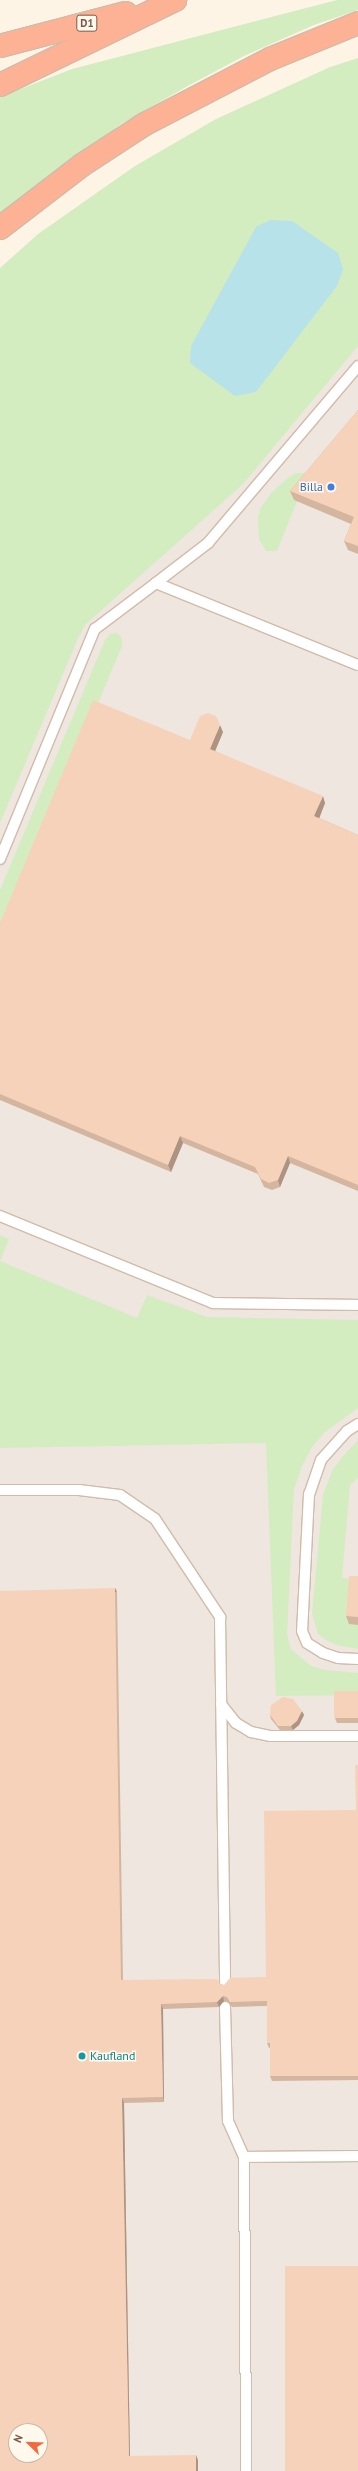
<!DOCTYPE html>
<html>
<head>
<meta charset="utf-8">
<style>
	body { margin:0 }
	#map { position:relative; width:358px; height:2471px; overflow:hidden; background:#fef4e5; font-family:"PT Sans",sans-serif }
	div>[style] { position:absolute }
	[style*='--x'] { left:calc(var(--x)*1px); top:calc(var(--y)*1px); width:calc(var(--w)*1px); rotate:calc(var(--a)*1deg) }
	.industrial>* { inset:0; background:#eee6df }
	.green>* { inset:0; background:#d3edc1 }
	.water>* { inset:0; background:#b7e2ea }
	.roads { filter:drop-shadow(1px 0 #d1bba9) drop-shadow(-1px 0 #d1bba9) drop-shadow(0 1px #d1bba9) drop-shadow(0 -1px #d1bba9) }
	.lane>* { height:10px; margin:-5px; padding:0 5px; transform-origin:5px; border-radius:5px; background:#fff }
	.highway>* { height:22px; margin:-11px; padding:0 11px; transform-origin:11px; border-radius:11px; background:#fdb296 }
	.wall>* { inset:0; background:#d4b5a0 }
	.shaded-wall>* { inset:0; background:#ac9382; transform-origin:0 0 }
	.building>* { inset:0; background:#f6d2ba; transform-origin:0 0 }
	.dots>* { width:11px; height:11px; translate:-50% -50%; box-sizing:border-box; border:2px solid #fff8ed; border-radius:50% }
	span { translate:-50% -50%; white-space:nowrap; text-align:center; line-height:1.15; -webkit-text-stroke:3px #fff8ed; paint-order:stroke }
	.shield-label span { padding:1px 3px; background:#fff8ed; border:1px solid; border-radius:3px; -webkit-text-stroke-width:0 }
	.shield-label { font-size:11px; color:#795947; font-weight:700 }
	.shop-label { font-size:12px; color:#366cbe }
	.right { translate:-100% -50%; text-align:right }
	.culture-label { font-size:12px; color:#0d838f }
	.left { translate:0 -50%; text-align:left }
	.north { position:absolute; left:8px; top:2423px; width:40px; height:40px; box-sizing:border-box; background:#fff8ed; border:1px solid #c9b8ab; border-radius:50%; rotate:293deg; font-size:11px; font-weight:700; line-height:16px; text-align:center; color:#795947 }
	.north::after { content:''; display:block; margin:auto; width:14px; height:18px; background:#f26940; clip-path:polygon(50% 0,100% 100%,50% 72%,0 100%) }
</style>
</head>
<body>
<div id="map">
	<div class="industrial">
		<i style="clip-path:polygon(evenodd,358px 306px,358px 2471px,0 2471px,0 670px,358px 306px,16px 2431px,40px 2431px,40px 2455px,16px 2455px,16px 2431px)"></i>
	</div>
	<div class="green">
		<i style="clip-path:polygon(337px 0,358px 0,358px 10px,314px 25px,244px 56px,186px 87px,121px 124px,0 214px,0 97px,72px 69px)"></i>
		<i style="clip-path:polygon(358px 58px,358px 346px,243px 484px,86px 624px,79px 636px,0 823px,0 268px,38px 234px,135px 166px,216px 119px,330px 67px)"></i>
		<i style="clip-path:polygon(297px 473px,306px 473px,294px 500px,297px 501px,277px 551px,266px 551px,259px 539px,258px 518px,260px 509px,271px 493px,289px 477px)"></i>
		<i style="clip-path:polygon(117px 633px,122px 638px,122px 646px,0 937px,0 890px,105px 640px,110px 634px)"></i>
		<i style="clip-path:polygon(0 1235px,9px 1239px,0 1261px,137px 1318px,147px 1295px,207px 1317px,358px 1320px,358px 1408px,325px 1432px,312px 1447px,302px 1466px,294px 1489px,287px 1635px,291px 1649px,311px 1666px,326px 1670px,358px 1673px,358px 1695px,276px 1696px,266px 1443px,0 1448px)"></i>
		<i style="clip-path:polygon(358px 1440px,358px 1478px,350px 1485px,342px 1578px,358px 1580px,358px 1649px,336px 1645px,326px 1640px,318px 1634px,312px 1614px,323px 1495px,332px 1471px,342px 1457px)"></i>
	</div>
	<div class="water">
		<i style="clip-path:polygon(270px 220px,292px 221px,338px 253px,343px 269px,337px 286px,256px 392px,235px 396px,190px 363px,191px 346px,256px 227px)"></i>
	</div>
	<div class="roads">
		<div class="lane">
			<i style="--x:156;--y:583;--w:66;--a:-37.6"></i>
			<i style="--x:208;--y:543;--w:232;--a:-49.7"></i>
			<i style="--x:0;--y:859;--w:249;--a:-67.6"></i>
			<i style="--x:95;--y:629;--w:76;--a:-37"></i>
			<i style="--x:156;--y:583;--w:218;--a:22.1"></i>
			<i style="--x:0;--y:1216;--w:230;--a:22.2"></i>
			<i style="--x:213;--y:1303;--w:145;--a:0.8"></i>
			<i style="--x:358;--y:1424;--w:13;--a:148"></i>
			<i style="--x:347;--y:1431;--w:39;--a:132"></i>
			<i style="--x:321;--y:1460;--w:36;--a:109"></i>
			<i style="--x:309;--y:1494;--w:137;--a:92.9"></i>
			<i style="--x:302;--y:1631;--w:13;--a:67"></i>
			<i style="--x:307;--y:1643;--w:19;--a:32"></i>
			<i style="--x:323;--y:1653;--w:16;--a:18"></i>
			<i style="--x:338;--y:1658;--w:20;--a:3"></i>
			<i style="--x:0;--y:1490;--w:79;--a:0"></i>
			<i style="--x:79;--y:1490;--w:41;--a:7"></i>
			<i style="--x:120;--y:1495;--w:42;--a:34.4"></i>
			<i style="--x:155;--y:1519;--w:118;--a:56.4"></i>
			<i style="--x:220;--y:1617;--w:366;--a:89.2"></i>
			<i style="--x:221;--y:1704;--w:24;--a:52"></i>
			<i style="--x:236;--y:1723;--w:17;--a:31"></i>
			<i style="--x:251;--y:1732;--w:19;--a:12"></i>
			<i style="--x:270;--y:1736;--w:88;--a:0"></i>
			<i style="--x:225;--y:2007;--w:114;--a:88.5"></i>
			<i style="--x:228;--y:2121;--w:39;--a:66"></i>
			<i style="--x:244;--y:2157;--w:314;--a:89.6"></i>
			<i style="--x:244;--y:2157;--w:114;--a:-0.5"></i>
		</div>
		<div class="highway">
			<i style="--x:0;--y:46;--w:130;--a:-14.7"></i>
			<i style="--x:0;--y:85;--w:195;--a:-25.9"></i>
			<i style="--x:0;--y:228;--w:103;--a:-37.5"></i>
			<i style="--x:82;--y:165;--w:75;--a:-33.1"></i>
			<i style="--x:145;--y:124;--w:141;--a:-27.5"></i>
			<i style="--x:270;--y:59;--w:95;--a:-22.2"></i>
		</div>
	</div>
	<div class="wall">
		<i style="clip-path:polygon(358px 410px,358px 554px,348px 550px,344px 541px,351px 524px,294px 500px,290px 491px)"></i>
		<i style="clip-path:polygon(223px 732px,215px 751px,325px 803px,319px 818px,358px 835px,358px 1191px,290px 1163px,280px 1187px,272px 1190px,264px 1187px,258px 1174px,183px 1143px,171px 1172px,0 1100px,0 923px,190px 740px)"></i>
		<i style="clip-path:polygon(358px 1576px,358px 1625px,349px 1624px,346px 1616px)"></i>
		<i style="clip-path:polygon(115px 1588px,117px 1592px,123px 1980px,220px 1984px,224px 1985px,266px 1977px,356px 1810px,358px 1765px,358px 2080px,272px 2081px,270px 2076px,270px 2048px,269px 2048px,267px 2043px,267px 2006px,232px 2007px,228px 2002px,224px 2001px,219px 2007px,163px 2009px,164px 2102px,124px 2103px,130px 2456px,198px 2460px,198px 2471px,0 2471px)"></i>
		<i style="clip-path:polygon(358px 1691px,358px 1723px,337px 1723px,335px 1718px)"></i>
		<i style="clip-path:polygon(270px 1715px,304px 1715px,299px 1725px,293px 1730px,280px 1730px,271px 1719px)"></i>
	</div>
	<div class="shaded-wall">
		<i style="clip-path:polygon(220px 725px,223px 732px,213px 756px,210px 749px)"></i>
		<i style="clip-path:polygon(323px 796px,325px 803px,317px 824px,314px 816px)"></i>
		<i style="clip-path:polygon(180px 1136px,183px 1143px,171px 1172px,168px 1165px)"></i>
		<i style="clip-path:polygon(288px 1156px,290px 1163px,280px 1187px,278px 1180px)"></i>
		<i style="left:115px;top:1588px;width:4px;height:392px;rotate:63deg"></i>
		<i style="clip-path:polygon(302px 1711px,304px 1715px,299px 1725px,293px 1730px,291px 1726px)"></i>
		<i style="clip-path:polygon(223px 1996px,224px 2001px,219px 2007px,217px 2002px)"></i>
		<i style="clip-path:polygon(161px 2004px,163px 2009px,164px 2102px,163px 2097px)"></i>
		<i style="clip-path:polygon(122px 2098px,124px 2103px,130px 2461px,129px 2456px)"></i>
		<i style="clip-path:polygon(196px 2455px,198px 2460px,198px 2471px,196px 2471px)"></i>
	</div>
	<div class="building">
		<i style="clip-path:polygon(358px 410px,358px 546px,344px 541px,354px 517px,290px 491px)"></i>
		<i style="clip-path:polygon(93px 700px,190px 740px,200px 716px,208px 713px,216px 716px,220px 725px,210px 749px,323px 796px,314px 816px,358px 835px,358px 1185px,288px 1156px,278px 1180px,269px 1183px,261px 1179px,255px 1167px,180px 1136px,168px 1165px,0 1094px,0 923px)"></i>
		<i style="clip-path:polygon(349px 1576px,358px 1576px,358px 1617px,346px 1616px)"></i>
		<i style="clip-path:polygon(evenodd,115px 1588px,121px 1980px,217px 1979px,220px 1984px,224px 1985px,230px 1978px,266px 1977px,264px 1811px,356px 1810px,355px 1765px,358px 1765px,358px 2076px,270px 2076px,270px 2043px,267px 2043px,267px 2001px,230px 2002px,227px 1997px,223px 1996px,217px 2002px,161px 2004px,163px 2097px,122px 2098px,129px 2456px,196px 2455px,196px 2471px,0 2471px,0 1591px,115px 1588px,16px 2431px,40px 2431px,40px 2455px,16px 2455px,16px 2431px)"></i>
		<i style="left:334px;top:1691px;width:24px;height:27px"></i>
		<i style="clip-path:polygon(283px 1697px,293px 1699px,302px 1711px,297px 1721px,291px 1726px,278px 1726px,270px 1715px,271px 1705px)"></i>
		<i style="left:358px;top:2266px;width:205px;height:73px;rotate:90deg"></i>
	</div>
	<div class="dots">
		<i style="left:331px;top:487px;background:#3f7fe0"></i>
		<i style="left:82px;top:2056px;background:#0f9aa8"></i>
	</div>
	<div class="shield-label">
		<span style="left:87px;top:23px">D1</span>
	</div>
	<div class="shop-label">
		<span class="right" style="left:323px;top:487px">Billa</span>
	</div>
	<div class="culture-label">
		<span class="left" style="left:90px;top:2056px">Kaufland</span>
	</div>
	<div class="north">N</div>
</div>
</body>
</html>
